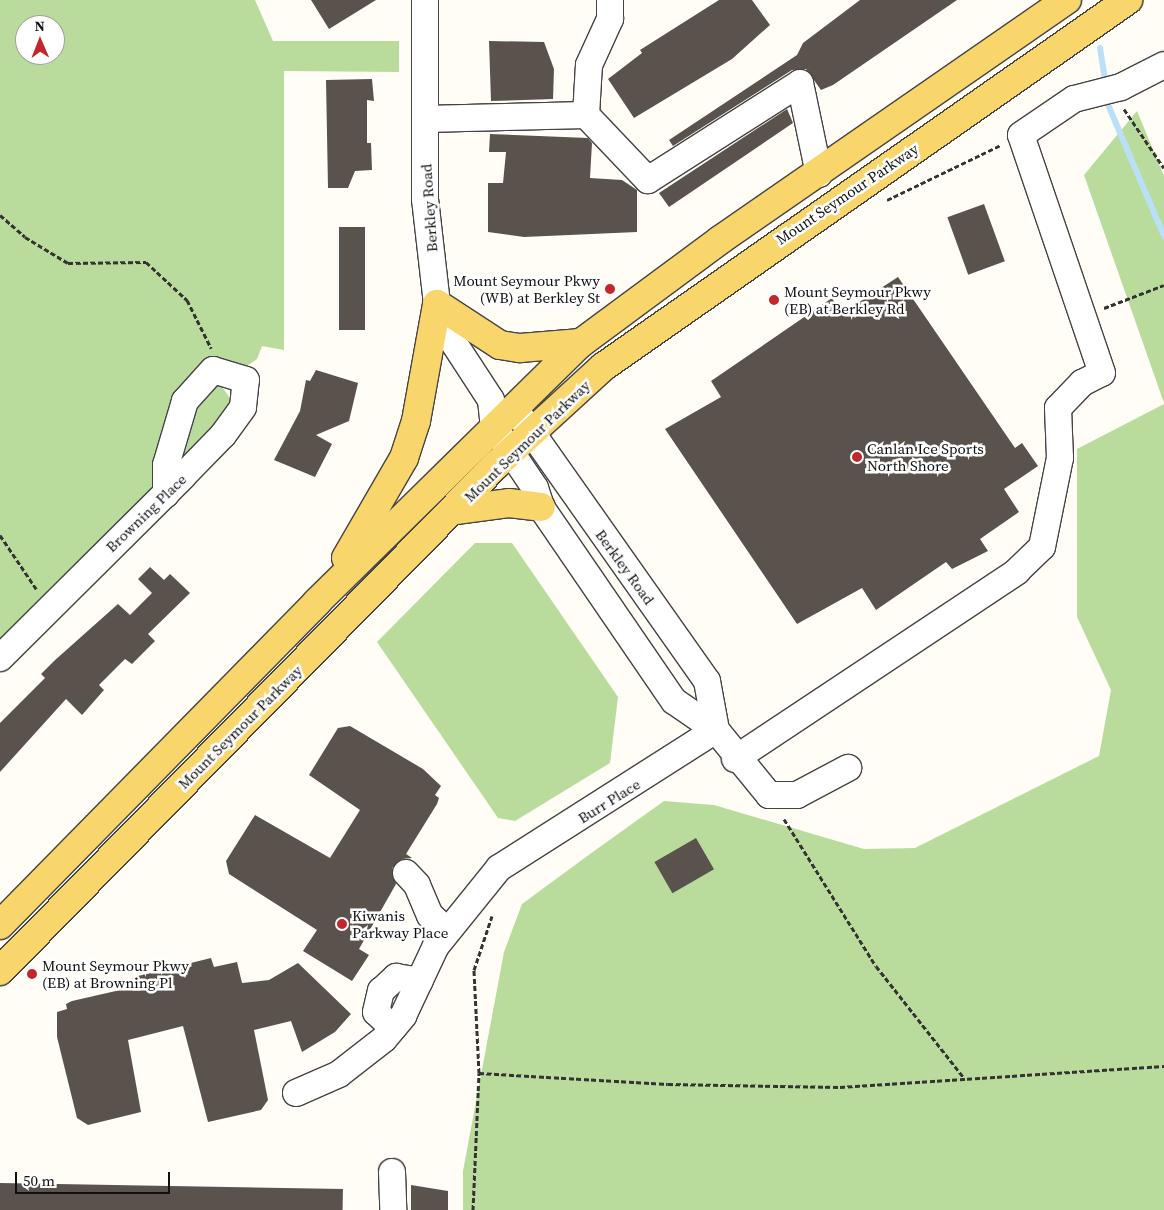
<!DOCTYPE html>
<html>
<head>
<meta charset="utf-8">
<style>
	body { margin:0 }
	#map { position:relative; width:1164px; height:1210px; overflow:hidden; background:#fffdf5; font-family:"Source Serif 4",serif }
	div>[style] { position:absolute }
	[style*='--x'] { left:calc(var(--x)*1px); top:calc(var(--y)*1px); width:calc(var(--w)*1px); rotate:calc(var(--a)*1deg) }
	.forest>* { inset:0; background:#b9dc9c }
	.stream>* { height:6px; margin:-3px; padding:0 3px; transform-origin:3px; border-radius:3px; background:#b9e0f7 }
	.building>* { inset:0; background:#5a524d; transform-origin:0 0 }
	.path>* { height:3px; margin-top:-1.5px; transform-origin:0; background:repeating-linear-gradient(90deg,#333 0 5px,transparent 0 7.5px) }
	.roads { filter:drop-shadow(1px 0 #444) drop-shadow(-1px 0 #444) drop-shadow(0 1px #444) drop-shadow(0 -1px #444) }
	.minor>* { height:26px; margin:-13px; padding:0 13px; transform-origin:13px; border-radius:13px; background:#fff }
	.major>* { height:28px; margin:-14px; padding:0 14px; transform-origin:14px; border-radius:14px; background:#f9d66b }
	.dots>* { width:14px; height:14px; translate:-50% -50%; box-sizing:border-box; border:2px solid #fff; border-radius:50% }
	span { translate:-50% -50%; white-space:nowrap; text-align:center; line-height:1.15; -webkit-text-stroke:5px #fff; paint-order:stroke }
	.street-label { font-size:15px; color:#111 }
	.poi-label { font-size:15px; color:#111 }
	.right { translate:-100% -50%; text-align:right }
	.left { translate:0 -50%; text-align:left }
	.north { position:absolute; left:15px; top:15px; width:50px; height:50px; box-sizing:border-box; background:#fff; border:1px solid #a0a0a0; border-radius:50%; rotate:359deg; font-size:14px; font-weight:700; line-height:20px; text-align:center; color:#111 }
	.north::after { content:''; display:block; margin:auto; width:18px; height:22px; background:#c4262e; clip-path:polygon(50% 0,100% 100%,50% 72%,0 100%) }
	.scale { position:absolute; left:15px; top:1172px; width:155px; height:22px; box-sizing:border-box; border:2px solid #111; border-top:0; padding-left:6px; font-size:15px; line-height:18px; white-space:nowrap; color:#111; -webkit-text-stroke:4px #fff; paint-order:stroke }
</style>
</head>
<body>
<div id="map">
	<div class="forest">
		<i style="clip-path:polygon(evenodd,0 0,255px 0,273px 41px,399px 41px,399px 72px,284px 71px,284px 350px,262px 346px,257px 359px,220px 384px,230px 398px,226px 415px,0 643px,0 0,25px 25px,55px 25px,55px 55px,25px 55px,25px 25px)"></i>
		<i style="clip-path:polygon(1137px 111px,1164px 176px,1164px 403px,1084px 175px)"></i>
		<i style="clip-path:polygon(1164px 404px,1164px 1210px,463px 1210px,463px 1171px,504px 952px,522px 904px,590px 854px,664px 801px,714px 805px,864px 849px,915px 848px,1099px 756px,1111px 690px,1077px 617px,1077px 449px)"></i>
		<i style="clip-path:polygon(475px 543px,512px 543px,618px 697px,610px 763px,515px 821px,498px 818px,377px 642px)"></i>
	</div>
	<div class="stream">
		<i style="--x:1100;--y:48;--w:36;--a:81"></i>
		<i style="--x:1109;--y:107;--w:140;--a:66.9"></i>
	</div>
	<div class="building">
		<i style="clip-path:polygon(311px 0,376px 0,329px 29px)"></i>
		<i style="clip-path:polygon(719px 0,752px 0,770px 25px,732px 59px,634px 118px,608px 79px,642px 53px,640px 50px)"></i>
		<i style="clip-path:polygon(860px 0,957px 0,833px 85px,821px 90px,806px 69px,792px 70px,673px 146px,669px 140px,797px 55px,803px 43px)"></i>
		<i style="clip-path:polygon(489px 41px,544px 42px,554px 69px,553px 99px,491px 101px)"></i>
		<i style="clip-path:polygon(372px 79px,374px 101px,367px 100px,367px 143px,371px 143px,372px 170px,355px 171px,348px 188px,328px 188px,326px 80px)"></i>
		<i style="clip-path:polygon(787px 109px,793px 123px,669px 207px,659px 193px)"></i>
		<i style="clip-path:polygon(490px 134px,588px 138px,592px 143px,590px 178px,622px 180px,637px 190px,637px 232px,524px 237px,488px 232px,488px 183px,503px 183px,506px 152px,489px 152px)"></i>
		<i style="left:984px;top:204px;width:61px;height:39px;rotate:70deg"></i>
		<i style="left:339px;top:227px;width:26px;height:103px"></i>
		<i style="clip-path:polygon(898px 277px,1015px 448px,1022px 443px,1038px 466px,1004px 489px,1019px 512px,980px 539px,988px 551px,952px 569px,946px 562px,876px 610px,862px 588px,797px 624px,665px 429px,721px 397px,711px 381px,832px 298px,841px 314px)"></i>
		<i style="clip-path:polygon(316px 370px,358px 383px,349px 421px,316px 435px,332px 444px,315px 477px,274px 460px,300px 411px,306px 380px,310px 381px)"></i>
		<i style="clip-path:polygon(150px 567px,164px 580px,170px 574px,190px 593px,148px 634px,155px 641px,132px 664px,125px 659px,99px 685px,104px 690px,82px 715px,66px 699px,0 772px,0 723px,45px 678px,41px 674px,54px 661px,118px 604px,130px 615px,152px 593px,138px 579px)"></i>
		<i style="clip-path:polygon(350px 726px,423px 769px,441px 786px,435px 795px,439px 798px,437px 804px,406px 854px,412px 858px,402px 859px,392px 868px,396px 884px,359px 949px,369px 955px,352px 981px,303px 951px,317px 930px,229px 874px,226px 861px,255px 815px,330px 858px,360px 810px,309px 775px,338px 728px)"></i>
		<i style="left:696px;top:838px;width:36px;height:48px;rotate:60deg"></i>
		<i style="clip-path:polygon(211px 958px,214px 967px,237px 962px,242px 983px,269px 980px,298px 963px,351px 1014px,335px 1032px,302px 1052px,291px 1021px,254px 1030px,268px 1100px,261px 1110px,208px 1122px,183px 1026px,128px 1040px,141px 1112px,88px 1125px,77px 1118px,57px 1037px,57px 1012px,67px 1009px,66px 1004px,72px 1001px,129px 988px,128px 981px,138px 976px)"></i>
		<i style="left:0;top:1183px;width:343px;height:27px;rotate:1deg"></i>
		<i style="clip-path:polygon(411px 1185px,448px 1191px,448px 1210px,411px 1210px)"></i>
	</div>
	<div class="path">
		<i style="--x:1124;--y:109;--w:71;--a:55.9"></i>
		<i style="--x:887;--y:200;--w:127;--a:-25.8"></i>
		<i style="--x:0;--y:215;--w:33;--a:41"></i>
		<i style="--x:25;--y:237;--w:50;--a:31.2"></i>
		<i style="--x:68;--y:263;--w:78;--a:-0.7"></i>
		<i style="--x:146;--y:262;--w:56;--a:42.8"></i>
		<i style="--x:187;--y:300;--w:54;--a:63.4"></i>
		<i style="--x:1104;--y:308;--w:64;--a:-21"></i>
		<i style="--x:0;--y:535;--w:66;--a:56.1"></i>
		<i style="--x:784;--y:819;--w:173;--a:58"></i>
		<i style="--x:876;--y:966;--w:142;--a:51.8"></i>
		<i style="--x:479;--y:1073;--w:189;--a:3.3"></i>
		<i style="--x:668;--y:1084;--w:172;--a:1"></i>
		<i style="--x:840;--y:1087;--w:325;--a:-3.7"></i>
		<i style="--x:473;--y:1210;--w:137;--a:-87.5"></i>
		<i style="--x:479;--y:1073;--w:103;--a:-92.8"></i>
		<i style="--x:474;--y:970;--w:57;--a:-71.6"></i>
	</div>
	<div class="roads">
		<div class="minor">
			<i style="--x:425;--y:0;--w:199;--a:90"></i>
			<i style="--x:425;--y:199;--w:106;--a:83.5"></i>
			<i style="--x:437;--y:304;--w:28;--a:72"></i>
			<i style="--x:446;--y:331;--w:82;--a:56.9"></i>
			<i style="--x:491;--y:400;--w:27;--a:84"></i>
			<i style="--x:494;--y:427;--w:73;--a:56.1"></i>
			<i style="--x:535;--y:488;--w:20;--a:72"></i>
			<i style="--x:541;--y:507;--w:235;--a:55.6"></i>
			<i style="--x:674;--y:701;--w:51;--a:34.6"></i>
			<i style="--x:716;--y:730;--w:84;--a:50.8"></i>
			<i style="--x:769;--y:795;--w:28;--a:0"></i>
			<i style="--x:797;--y:795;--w:58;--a:-27.9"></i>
			<i style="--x:586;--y:115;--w:90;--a:46.4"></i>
			<i style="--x:648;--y:180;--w:180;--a:-32.5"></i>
			<i style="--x:800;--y:83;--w:93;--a:78.2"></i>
			<i style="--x:425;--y:119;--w:161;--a:-1.4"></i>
			<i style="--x:586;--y:115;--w:50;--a:-86.6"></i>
			<i style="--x:589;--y:65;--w:51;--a:-65.5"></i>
			<i style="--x:610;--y:19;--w:19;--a:-90"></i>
			<i style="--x:520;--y:416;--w:324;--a:54.8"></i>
			<i style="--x:707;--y:681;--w:50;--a:79.6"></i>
			<i style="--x:0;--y:658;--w:257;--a:-44.8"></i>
			<i style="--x:182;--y:477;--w:59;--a:-45.7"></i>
			<i style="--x:223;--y:435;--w:34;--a:-54"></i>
			<i style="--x:243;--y:407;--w:27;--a:-84"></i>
			<i style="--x:246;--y:380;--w:34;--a:-163"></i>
			<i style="--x:213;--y:370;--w:42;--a:132.1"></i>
			<i style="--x:185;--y:401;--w:67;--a:106.5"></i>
			<i style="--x:166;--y:465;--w:29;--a:90"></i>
			<i style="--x:735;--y:759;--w:338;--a:-33.6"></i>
			<i style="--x:1016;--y:572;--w:36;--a:-44"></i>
			<i style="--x:1042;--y:547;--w:91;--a:-78.6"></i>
			<i style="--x:1060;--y:458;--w:50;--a:-92.3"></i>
			<i style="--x:1058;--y:408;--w:35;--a:-46"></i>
			<i style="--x:1082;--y:383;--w:22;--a:-27"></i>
			<i style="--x:1102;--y:373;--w:251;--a:-108.8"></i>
			<i style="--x:1021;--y:135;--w:64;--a:-34.2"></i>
			<i style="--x:1074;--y:99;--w:49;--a:-14.3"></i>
			<i style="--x:1121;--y:87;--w:48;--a:-27.1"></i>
			<i style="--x:406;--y:873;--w:16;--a:47"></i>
			<i style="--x:417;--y:885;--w:33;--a:67"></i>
			<i style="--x:430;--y:915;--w:23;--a:43"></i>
			<i style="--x:393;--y:1028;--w:23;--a:-137"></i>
			<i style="--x:376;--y:1012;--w:22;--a:-77"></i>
			<i style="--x:381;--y:991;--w:21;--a:-43"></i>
			<i style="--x:396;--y:977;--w:24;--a:9"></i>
			<i style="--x:296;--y:1093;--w:47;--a:-23.8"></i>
			<i style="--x:339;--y:1074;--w:57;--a:-37.9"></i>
			<i style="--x:384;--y:1039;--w:30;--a:-50"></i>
			<i style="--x:403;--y:1016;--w:77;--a:-64.8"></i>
			<i style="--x:436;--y:946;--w:100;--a:-51.1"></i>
			<i style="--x:499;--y:868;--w:257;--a:-32.5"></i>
			<i style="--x:392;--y:1172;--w:38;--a:88"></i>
		</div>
		<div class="major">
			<i style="--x:456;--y:510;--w:53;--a:-7.5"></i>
			<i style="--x:509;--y:503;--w:32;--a:7"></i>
			<i style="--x:346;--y:558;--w:116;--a:-59.9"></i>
			<i style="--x:404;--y:458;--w:39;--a:-72"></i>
			<i style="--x:416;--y:421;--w:119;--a:-79.8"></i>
			<i style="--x:437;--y:304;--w:75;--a:33.1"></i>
			<i style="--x:500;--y:345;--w:20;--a:9"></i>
			<i style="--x:520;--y:348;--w:61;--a:-4.7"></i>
			<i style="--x:0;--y:925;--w:453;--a:-45.5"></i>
			<i style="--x:317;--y:602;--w:370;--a:-44.5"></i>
			<i style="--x:581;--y:343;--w:173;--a:-36.5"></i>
			<i style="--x:720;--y:240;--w:422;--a:-34.7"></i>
			<i style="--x:0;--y:971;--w:709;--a:-45.57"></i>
			<i style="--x:496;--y:465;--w:145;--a:-42.5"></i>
			<i style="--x:603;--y:367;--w:641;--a:-34.96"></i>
		</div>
	</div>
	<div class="dots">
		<i style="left:610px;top:289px;background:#c4262e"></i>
		<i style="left:774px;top:300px;background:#c4262e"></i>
		<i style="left:857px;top:457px;background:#c4262e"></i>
		<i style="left:342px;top:924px;background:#c4262e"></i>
		<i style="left:32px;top:974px;background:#c4262e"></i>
	</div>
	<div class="street-label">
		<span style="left:847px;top:194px;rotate:-34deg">Mount Seymour Parkway</span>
		<span style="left:429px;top:208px;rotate:-94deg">Berkley Road</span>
		<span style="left:527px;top:441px;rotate:-44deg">Mount Seymour Parkway</span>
		<span style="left:146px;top:513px;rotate:-44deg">Browning Place</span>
		<span style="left:625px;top:567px;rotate:54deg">Berkley Road</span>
		<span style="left:240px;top:727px;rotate:-45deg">Mount Seymour Parkway</span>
		<span style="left:609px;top:801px;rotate:-32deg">Burr Place</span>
	</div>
	<div class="poi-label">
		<span class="right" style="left:600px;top:289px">Mount Seymour Pkwy<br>(WB) at Berkley St</span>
		<span class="left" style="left:784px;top:300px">Mount Seymour Pkwy<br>(EB) at Berkley Rd</span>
		<span class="left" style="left:867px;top:457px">Canlan Ice Sports<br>North Shore</span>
		<span class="left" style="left:352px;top:924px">Kiwanis<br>Parkway Place</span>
		<span class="left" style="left:42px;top:974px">Mount Seymour Pkwy<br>(EB) at Browning Pl</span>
	</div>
	<div class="north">N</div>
	<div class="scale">50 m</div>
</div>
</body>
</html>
